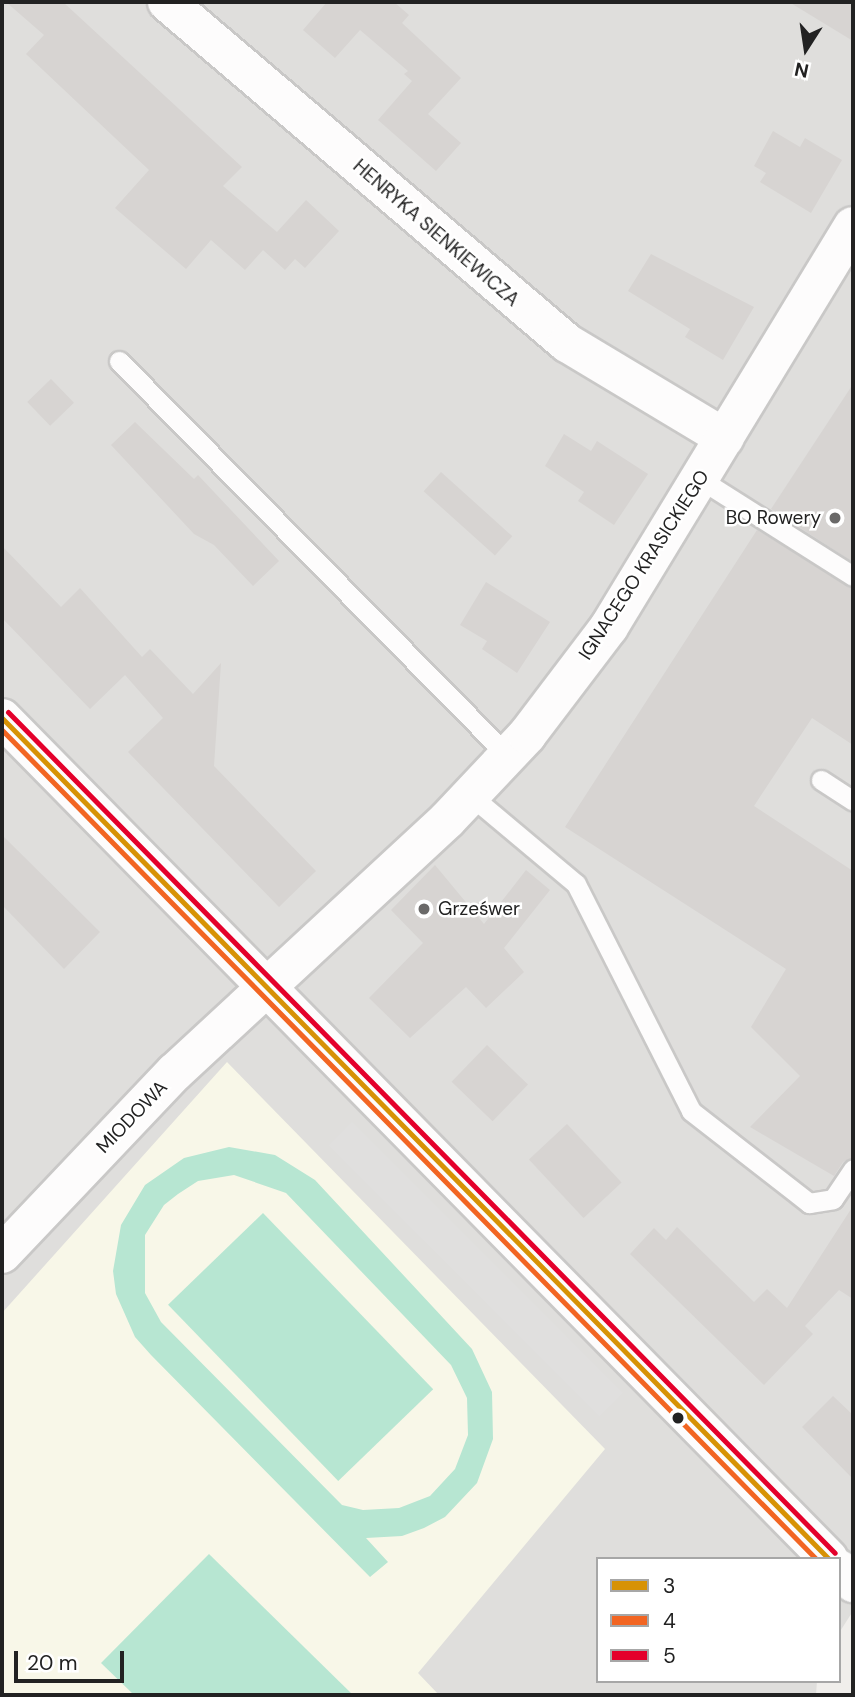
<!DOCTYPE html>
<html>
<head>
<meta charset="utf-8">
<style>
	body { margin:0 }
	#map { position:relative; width:855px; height:1697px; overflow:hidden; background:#f0eeeb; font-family:"DM Sans",sans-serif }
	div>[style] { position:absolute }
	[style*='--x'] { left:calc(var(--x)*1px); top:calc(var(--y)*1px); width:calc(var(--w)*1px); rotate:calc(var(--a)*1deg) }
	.residential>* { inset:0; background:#dfdedc }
	.education>* { inset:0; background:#f8f7e8 }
	.pitch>* { inset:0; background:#b7e6d2; transform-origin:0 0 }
	.parking>* { inset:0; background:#e0dfde; transform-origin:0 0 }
	.building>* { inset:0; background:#d7d4d2; transform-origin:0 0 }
	.roads { filter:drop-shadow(2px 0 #c9c8c7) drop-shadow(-2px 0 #c9c8c7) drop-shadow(0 2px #c9c8c7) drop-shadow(0 -2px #c9c8c7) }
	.lane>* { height:19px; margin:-9.5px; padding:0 9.5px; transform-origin:9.5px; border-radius:9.5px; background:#fdfcfc }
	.street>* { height:38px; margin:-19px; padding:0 19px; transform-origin:19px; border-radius:19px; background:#fdfcfc }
	.bus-1>* { height:5px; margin:-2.5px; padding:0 2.5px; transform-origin:2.5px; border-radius:2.5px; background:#d79205 }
	.bus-2>* { height:5px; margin:-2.5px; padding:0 2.5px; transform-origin:2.5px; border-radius:2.5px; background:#f26522 }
	.bus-3>* { height:5px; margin:-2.5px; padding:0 2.5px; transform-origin:2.5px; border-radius:2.5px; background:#e4002b }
	.dots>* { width:19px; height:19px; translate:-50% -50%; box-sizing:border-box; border:4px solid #fff; border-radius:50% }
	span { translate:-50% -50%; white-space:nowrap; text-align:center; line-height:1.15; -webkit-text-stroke:5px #fff; paint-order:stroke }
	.street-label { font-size:19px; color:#222 }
	.poi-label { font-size:19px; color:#222 }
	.right { translate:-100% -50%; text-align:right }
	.left { translate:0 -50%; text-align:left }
	.frame { position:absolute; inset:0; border:4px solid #222; pointer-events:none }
	.legend { position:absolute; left:596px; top:1557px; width:245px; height:126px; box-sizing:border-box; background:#fff; border:2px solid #a7a7a7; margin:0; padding:9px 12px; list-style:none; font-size:21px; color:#222 }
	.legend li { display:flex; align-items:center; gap:14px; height:35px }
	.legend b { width:35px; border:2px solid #a7a7a7 }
	.north { position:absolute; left:771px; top:14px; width:70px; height:70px; -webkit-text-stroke:5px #fff; paint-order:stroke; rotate:192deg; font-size:19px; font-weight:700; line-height:28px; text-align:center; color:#222 }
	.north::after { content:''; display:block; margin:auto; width:24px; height:32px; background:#222; clip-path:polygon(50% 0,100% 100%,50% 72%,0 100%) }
	.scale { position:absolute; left:14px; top:1651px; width:110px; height:32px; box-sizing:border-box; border:4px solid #222; border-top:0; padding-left:9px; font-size:21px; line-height:24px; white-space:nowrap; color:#222; -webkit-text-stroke:5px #fff; paint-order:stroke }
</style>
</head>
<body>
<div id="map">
	<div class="residential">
		<i style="clip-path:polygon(2px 2px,853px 2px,853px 1611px,839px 1633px,839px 1559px,598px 1559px,598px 1681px,817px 1681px,816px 1695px,2px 1695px)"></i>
	</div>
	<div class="education">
		<i style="clip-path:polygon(227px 1062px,605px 1449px,418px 1673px,439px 1695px,2px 1695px,2px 1313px)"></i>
	</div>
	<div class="pitch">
		<i style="clip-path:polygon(evenodd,229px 1147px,275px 1155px,315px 1180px,472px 1349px,492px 1392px,493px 1439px,477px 1483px,445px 1517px,424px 1528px,402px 1536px,366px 1538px,388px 1562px,370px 1577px,151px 1355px,135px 1337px,116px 1294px,113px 1271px,121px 1225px,145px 1185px,184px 1158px,229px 1147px,234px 1175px,286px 1193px,451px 1365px,467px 1398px,468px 1435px,455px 1469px,430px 1496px,399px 1508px,363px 1510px,342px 1505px,161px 1322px,145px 1293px,145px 1235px,164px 1205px,178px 1194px,198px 1181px,234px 1175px)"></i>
		<i style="left:263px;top:1213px;width:245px;height:132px;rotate:46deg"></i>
		<i style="clip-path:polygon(209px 1554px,353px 1695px,134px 1695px,101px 1663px)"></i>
	</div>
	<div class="parking">
		<i style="left:352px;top:1122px;width:383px;height:33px;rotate:45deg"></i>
	</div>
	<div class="building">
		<i style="clip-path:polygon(6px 2px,63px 2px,242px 167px,223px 186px,277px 232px,306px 200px,339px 231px,305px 268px,295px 259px,285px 270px,263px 250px,245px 270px,211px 240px,186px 269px,115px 208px,149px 170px,26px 54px,44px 35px)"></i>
		<i style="clip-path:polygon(327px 2px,394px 2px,409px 15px,402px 23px,461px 78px,428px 114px,461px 143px,436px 171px,378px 120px,412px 81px,404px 74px,408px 71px,360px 30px,335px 58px,303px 30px)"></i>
		<i style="clip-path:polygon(789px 2px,853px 2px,853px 41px)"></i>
		<i style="clip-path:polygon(773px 131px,800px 147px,805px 138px,842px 160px,811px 213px,760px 182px,766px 173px,754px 166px)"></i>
		<i style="clip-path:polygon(651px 254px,754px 307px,723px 360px,685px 337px,690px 329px,628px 291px)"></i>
		<i style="left:51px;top:379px;width:33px;height:33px;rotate:46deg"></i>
		<i style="clip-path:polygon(853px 384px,853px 562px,771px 509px)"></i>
		<i style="clip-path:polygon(135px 422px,194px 479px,198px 475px,279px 561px,253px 586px,214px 545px,194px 534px,111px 445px)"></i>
		<i style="clip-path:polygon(564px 434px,591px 451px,597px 441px,648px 474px,614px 525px,578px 501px,584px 492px,545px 466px)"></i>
		<i style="left:441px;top:472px;width:96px;height:26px;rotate:42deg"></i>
		<i style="clip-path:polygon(757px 530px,853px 588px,853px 745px,812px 718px,754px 806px,853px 871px,853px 1157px,843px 1162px,834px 1176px,750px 1127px,800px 1076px,751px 1027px,786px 969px,565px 827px)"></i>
		<i style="clip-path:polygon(2px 546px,61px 607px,80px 588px,142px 657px,150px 649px,193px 694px,221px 663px,214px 766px,316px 871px,279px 907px,128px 752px,163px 718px,125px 675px,90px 709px,2px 618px)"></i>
		<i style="clip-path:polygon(486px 582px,550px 622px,517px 673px,482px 649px,487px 641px,460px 625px)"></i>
		<i style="clip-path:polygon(2px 835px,100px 932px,64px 969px,2px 905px)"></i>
		<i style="clip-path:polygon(435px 865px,484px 924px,526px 870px,550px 890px,504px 948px,524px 972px,486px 1008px,466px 987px,410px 1038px,369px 998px,423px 943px,391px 910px)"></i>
		<i style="left:487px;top:1045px;width:57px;height:51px;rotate:44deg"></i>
		<i style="left:567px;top:1124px;width:80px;height:52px;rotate:47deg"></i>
		<i style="clip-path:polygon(853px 1206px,853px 1299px,839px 1290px,805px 1326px,813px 1334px,764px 1385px,630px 1254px,654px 1228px,666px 1240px,677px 1227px,754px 1302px,767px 1289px,787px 1308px)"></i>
		<i style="clip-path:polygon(833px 1396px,853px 1415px,853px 1479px,802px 1427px)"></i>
	</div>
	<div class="roads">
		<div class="lane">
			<i style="--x:119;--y:361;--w:554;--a:45.44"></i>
			<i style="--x:700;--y:479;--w:181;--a:32.4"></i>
			<i style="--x:821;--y:780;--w:38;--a:33"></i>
			<i style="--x:470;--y:795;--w:138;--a:40"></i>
			<i style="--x:576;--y:884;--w:254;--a:63.1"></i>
			<i style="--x:691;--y:1111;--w:150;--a:37.9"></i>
			<i style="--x:809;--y:1203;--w:24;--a:-9"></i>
			<i style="--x:833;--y:1199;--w:36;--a:-56"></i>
		</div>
		<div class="street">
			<i style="--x:167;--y:2;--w:526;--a:40.45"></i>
			<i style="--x:567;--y:343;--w:184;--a:31"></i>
			<i style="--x:2;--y:718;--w:1179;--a:45.48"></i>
			<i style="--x:2;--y:1254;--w:251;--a:-46.5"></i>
			<i style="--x:175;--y:1072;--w:371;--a:-42.8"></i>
			<i style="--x:447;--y:820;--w:117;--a:-46.7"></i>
			<i style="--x:527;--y:735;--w:136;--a:-52.8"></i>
			<i style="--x:609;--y:627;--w:469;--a:-58.7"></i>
			<i style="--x:839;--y:1569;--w:20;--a:45"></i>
		</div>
	</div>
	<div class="bus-1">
		<i style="--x:2;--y:718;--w:1179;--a:45.48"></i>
	</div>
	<div class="bus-2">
		<i style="--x:2;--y:730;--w:1162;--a:45.52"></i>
	</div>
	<div class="bus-3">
		<i style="--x:8;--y:712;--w:1179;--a:45.48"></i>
	</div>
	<div class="dots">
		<i style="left:835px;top:518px;background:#6a6968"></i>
		<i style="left:424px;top:909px;background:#6a6968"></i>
		<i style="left:678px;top:1418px;background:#222"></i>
	</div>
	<div class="street-label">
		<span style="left:436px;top:233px;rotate:41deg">HENRYKA SIENKIEWICZA</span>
		<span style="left:644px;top:565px;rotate:-57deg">IGNACEGO KRASICKIEGO</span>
		<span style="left:132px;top:1117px;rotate:-46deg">MIODOWA</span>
	</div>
	<div class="poi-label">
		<span class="right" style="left:821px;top:518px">BO Rowery</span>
		<span class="left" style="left:438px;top:909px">Grześwer</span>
	</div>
	<div class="frame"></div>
	<ul class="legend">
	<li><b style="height:9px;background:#d79205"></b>3</li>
	<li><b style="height:9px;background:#f26522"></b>4</li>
	<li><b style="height:9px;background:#e4002b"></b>5</li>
	</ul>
	<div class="north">N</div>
	<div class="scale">20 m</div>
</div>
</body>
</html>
